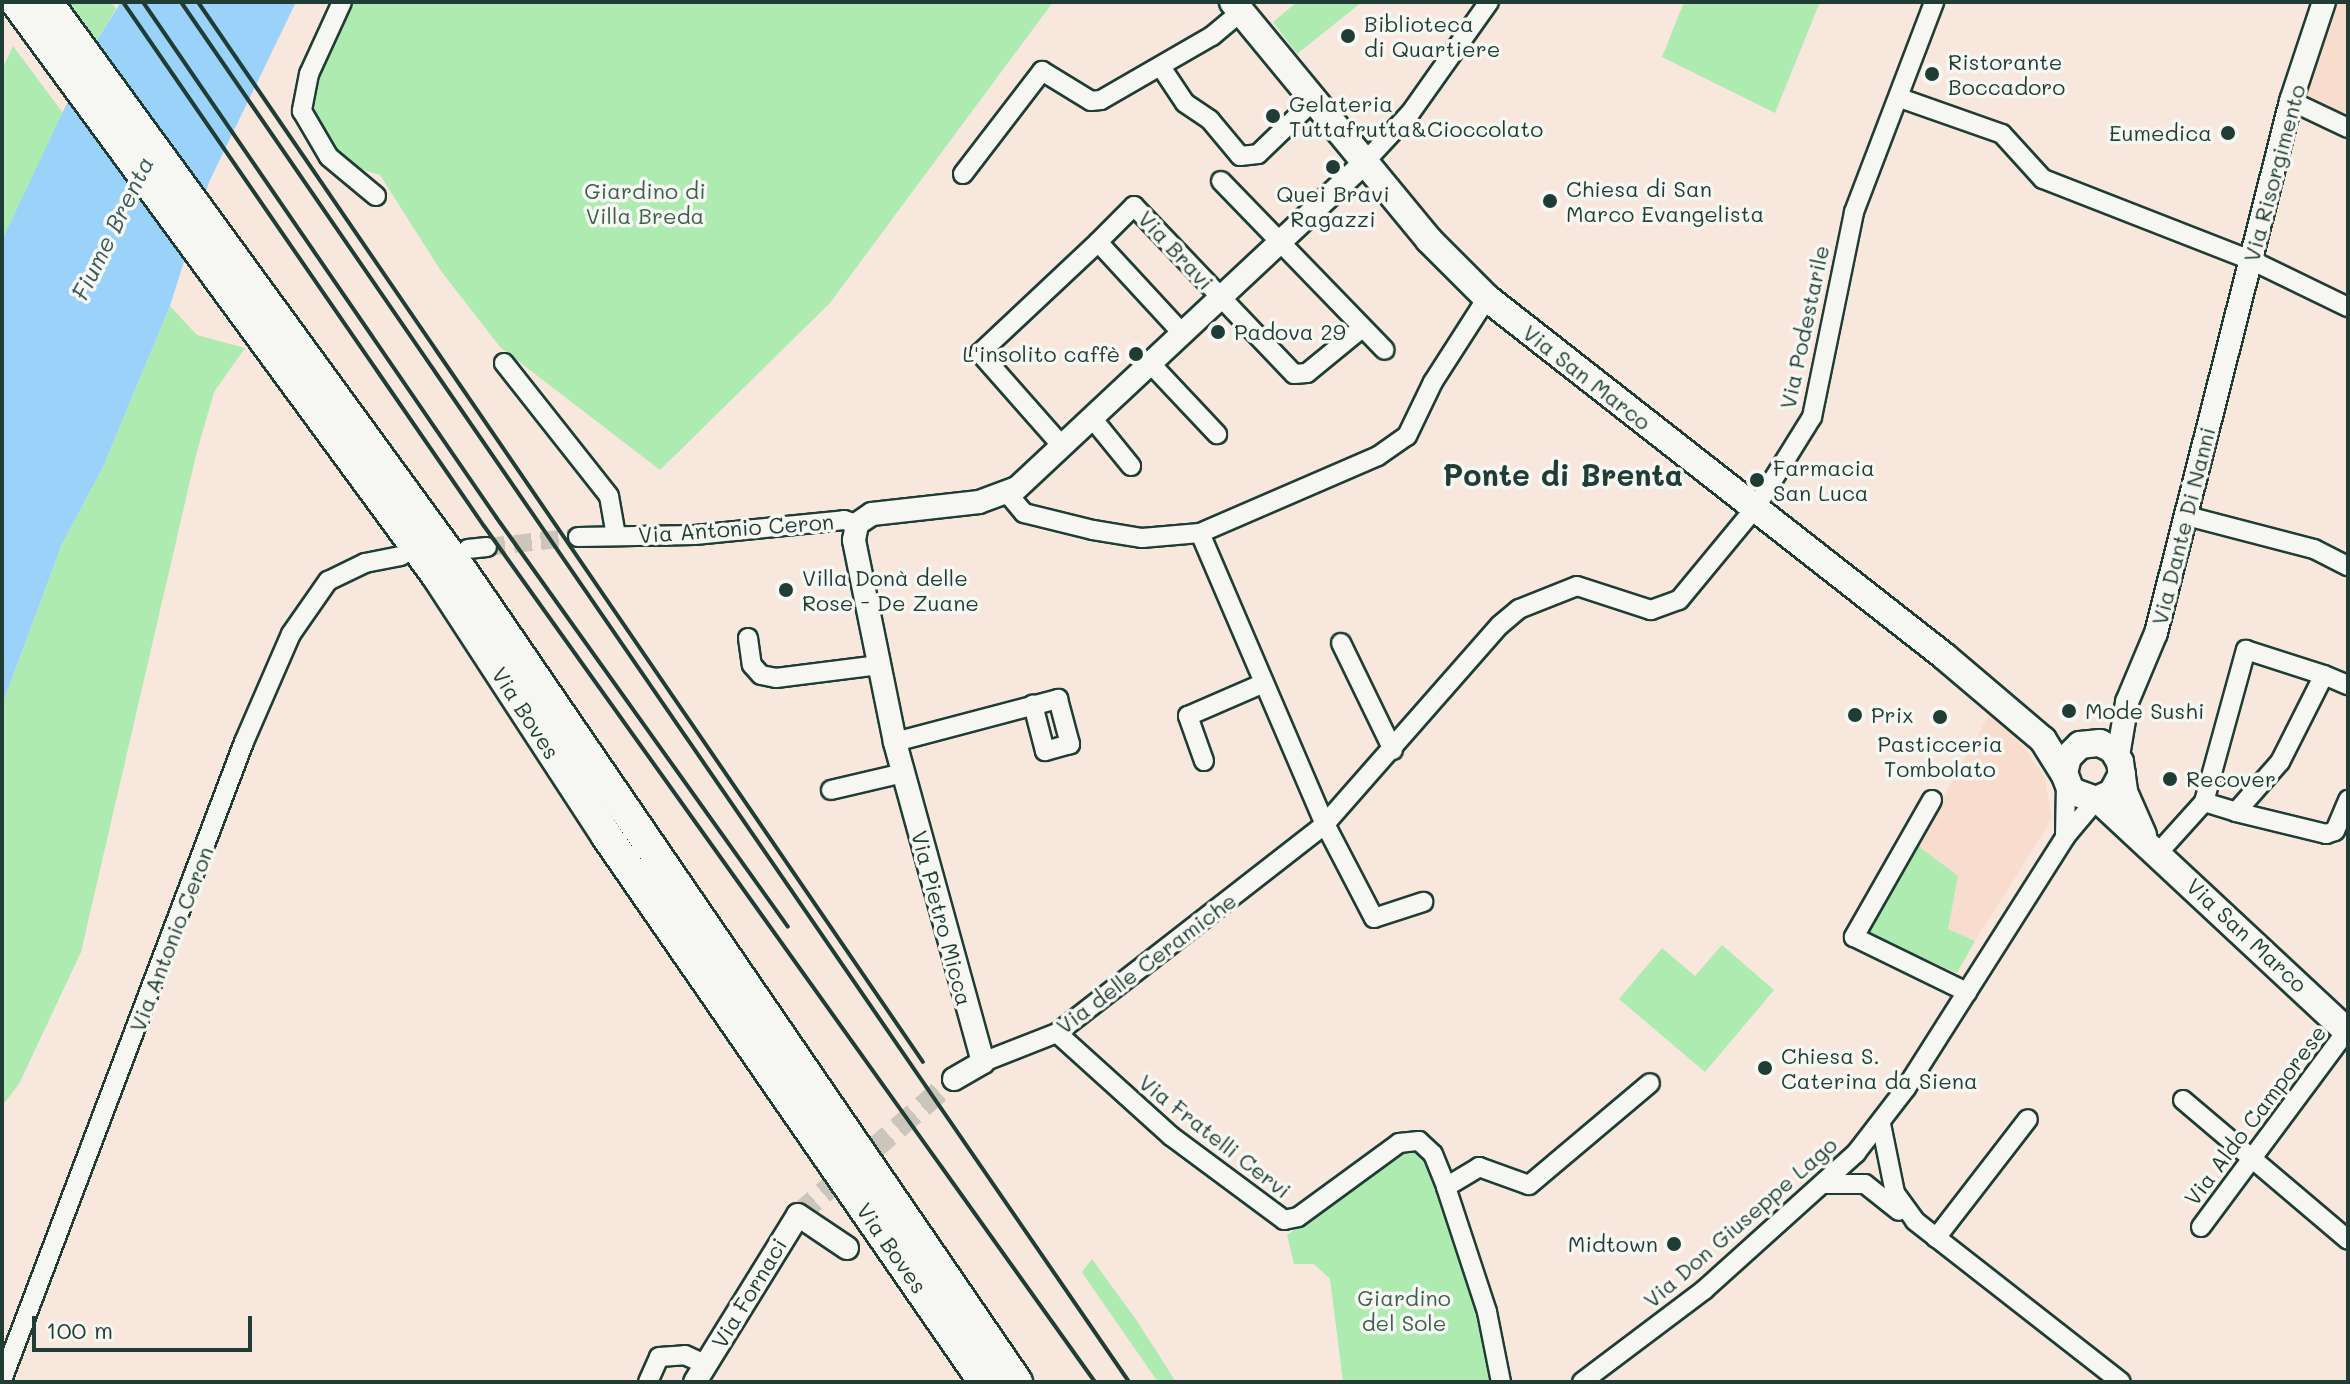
<!DOCTYPE html>
<html>
<head>
<meta charset="utf-8">
<style>
	body { margin:0 }
	#map { position:relative; width:2350px; height:1384px; overflow:hidden; background:#f7e7dd; font-family:Mali,sans-serif }
	div>[style] { position:absolute }
	[style*='--x'] { left:calc(var(--x)*1px); top:calc(var(--y)*1px); width:calc(var(--w)*1px); rotate:calc(var(--a)*1deg) }
	.built>* { inset:0; background:#f8dcce }
	.green>* { inset:0; background:#aeebb1 }
	.water>* { inset:0; background:#9ad2f9 }
	.minor-tunnel>* { height:18px; margin-top:-9px; transform-origin:0; background:repeating-linear-gradient(90deg,#ccc5bb 0 18px,transparent 0 27px) }
	.tertiary-tunnel>* { height:22px; margin-top:-11px; transform-origin:0; background:repeating-linear-gradient(90deg,#ccc5bb 0 22px,transparent 0 33px) }
	.roads { filter:drop-shadow(2px 0 #1f3d34) drop-shadow(-2px 0 #1f3d34) drop-shadow(0 2px #1f3d34) drop-shadow(0 -2px #1f3d34) }
	.minor>* { height:18px; margin:-9px; padding:0 9px; transform-origin:9px; border-radius:9px; background:#f6f6f2 }
	.tertiary>* { height:22px; margin:-11px; padding:0 11px; transform-origin:11px; border-radius:11px; background:#f6f6f2 }
	.secondary>* { height:26px; margin:-13px; padding:0 13px; transform-origin:13px; border-radius:13px; background:#f6f6f2 }
	.trunk>* { height:30px; margin:-15px; padding:0 15px; transform-origin:15px; border-radius:15px; background:#f6f6f2 }
	.rail>* { height:4px; margin:-2px; padding:0 2px; transform-origin:2px; border-radius:2px; background:#1f3d34 }
	.dots>* { width:22px; height:22px; translate:-50% -50%; box-sizing:border-box; border:4px solid #f6f6f2; border-radius:50% }
	span { translate:-50% -50%; white-space:nowrap; text-align:center; line-height:1.15; -webkit-text-stroke:7px #f6f6f2; paint-order:stroke }
	.poi-label { font-size:22px; color:#1f3d34 }
	.left { translate:0 -50%; text-align:left }
	.right { translate:-100% -50%; text-align:right }
	.street-label { font-size:22px; color:#1f3d34 }
	.park-label { font-size:22px; color:#3c604d }
	.water-label { font-size:24px; color:#385b5b; font-style:italic }
	.district-label { font-size:30px; color:#1f3d34; font-weight:700 }
	.frame { position:absolute; inset:0; border:4px solid #1f3d34; pointer-events:none }
	.scale { position:absolute; left:32px; top:1316px; width:220px; height:36px; box-sizing:border-box; border:4px solid #1f3d34; border-top:0; padding-left:10px; font-size:24px; line-height:28px; white-space:nowrap; color:#1f3d34; -webkit-text-stroke:6px #f6f6f2; paint-order:stroke }
</style>
</head>
<body>
<div id="map">
	<div class="built">
		<i style="clip-path:polygon(2333px 2px,2348px 2px,2348px 121px,2299px 100px)"></i>
		<i style="clip-path:polygon(1989px 715px,2013px 733px,2044px 776px,2052px 819px,1975px 941px,1948px 929px,1917px 845px)"></i>
	</div>
	<div class="green">
		<i style="clip-path:polygon(69px 2px,111px 2px,116px 9px,97px 40px)"></i>
		<i style="clip-path:polygon(350px 2px,1053px 2px,830px 303px,660px 470px,500px 347px,441px 271px,380px 175px,348px 165px,329px 147px,313px 112px,315px 84px)"></i>
		<i style="clip-path:polygon(1297px 2px,1362px 2px,1297px 54px,1273px 22px)"></i>
		<i style="clip-path:polygon(1684px 2px,1820px 2px,1775px 113px,1662px 57px)"></i>
		<i style="clip-path:polygon(13px 46px,63px 113px,2px 240px,2px 70px)"></i>
		<i style="clip-path:polygon(170px 306px,197px 335px,245px 348px,214px 392px,196px 455px,81px 952px,19px 1084px,2px 1106px,2px 705px,62px 544px,103px 467px)"></i>
		<i style="clip-path:polygon(1917px 845px,1958px 876px,1948px 929px,1975px 941px,1957px 973px,1867px 933px)"></i>
		<i style="clip-path:polygon(1722px 945px,1774px 990px,1705px 1072px,1619px 999px,1662px 948px,1695px 976px)"></i>
		<i style="clip-path:polygon(1416px 1146px,1428px 1160px,1461px 1258px,1493px 1382px,1343px 1382px,1330px 1279px,1314px 1264px,1294px 1264px,1287px 1235px)"></i>
		<i style="clip-path:polygon(1092px 1259px,1137px 1321px,1176px 1382px,1158px 1382px,1085px 1277px,1082px 1272px)"></i>
	</div>
	<div class="water">
		<i style="clip-path:polygon(121px 2px,296px 2px,209px 182px,170px 306px,103px 467px,62px 544px,2px 705px,2px 240px,97px 40px)"></i>
	</div>
	<div class="minor-tunnel">
		<i style="--x:487;--y:547;--w:92;--a:-6.3"></i>
	</div>
	<div class="tertiary-tunnel">
		<i style="--x:798;--y:1215;--w:207;--a:-41.1"></i>
	</div>
	<div class="roads">
		<div class="minor">
			<i style="--x:342;--y:2;--w:79;--a:114.6"></i>
			<i style="--x:309;--y:74;--w:38;--a:101"></i>
			<i style="--x:302;--y:111;--w:53;--a:59.6"></i>
			<i style="--x:329;--y:157;--w:61;--a:39.7"></i>
			<i style="--x:1161;--y:67;--w:43;--a:56.3"></i>
			<i style="--x:1185;--y:103;--w:30;--a:34"></i>
			<i style="--x:1210;--y:120;--w:47;--a:50.2"></i>
			<i style="--x:1240;--y:156;--w:18;--a:-6"></i>
			<i style="--x:1258;--y:154;--w:76;--a:-43.9"></i>
			<i style="--x:1900;--y:98;--w:108;--a:19.4"></i>
			<i style="--x:2002;--y:134;--w:61;--a:47.7"></i>
			<i style="--x:2043;--y:179;--w:223;--a:21.3"></i>
			<i style="--x:2251;--y:260;--w:108;--a:25.9"></i>
			<i style="--x:2291;--y:101;--w:63;--a:25.3"></i>
			<i style="--x:1364;--y:163;--w:69;--a:-47.3"></i>
			<i style="--x:1411;--y:112;--w:135;--a:-54.7"></i>
			<i style="--x:963;--y:174;--w:130;--a:-52.5"></i>
			<i style="--x:1042;--y:71;--w:57;--a:31.5"></i>
			<i style="--x:1091;--y:101;--w:10;--a:-6"></i>
			<i style="--x:1101;--y:100;--w:128;--a:-30"></i>
			<i style="--x:1212;--y:36;--w:38;--a:-40"></i>
			<i style="--x:1221;--y:181;--w:235;--a:45.9"></i>
			<i style="--x:1098;--y:242;--w:51;--a:-45"></i>
			<i style="--x:1134;--y:206;--w:232;--a:46.4"></i>
			<i style="--x:1294;--y:374;--w:13;--a:-4"></i>
			<i style="--x:1307;--y:373;--w:71;--a:-39.3"></i>
			<i style="--x:504;--y:363;--w:169;--a:51.7"></i>
			<i style="--x:609;--y:496;--w:39;--a:80"></i>
			<i style="--x:1150;--y:363;--w:98;--a:46.7"></i>
			<i style="--x:1092;--y:418;--w:62;--a:50.9"></i>
			<i style="--x:1062;--y:446;--w:124;--a:-131.4"></i>
			<i style="--x:980;--y:353;--w:162;--a:-43.2"></i>
			<i style="--x:1098;--y:242;--w:124;--a:47.3"></i>
			<i style="--x:1008;--y:494;--w:25;--a:50"></i>
			<i style="--x:1024;--y:513;--w:71;--a:13.8"></i>
			<i style="--x:1093;--y:530;--w:50;--a:9.3"></i>
			<i style="--x:1142;--y:538;--w:58;--a:-4.9"></i>
			<i style="--x:1200;--y:533;--w:194;--a:-23.4"></i>
			<i style="--x:1378;--y:456;--w:35;--a:-35"></i>
			<i style="--x:1407;--y:436;--w:60;--a:-64.3"></i>
			<i style="--x:1433;--y:382;--w:100;--a:-57.3"></i>
			<i style="--x:2187;--y:516;--w:131;--a:14.6"></i>
			<i style="--x:2314;--y:549;--w:38;--a:27"></i>
			<i style="--x:1200;--y:533;--w:317;--a:66.8"></i>
			<i style="--x:1325;--y:824;--w:106;--a:62.5"></i>
			<i style="--x:1374;--y:918;--w:52;--a:-18.1"></i>
			<i style="--x:578;--y:537;--w:117;--a:-1"></i>
			<i style="--x:695;--y:535;--w:150;--a:-5.7"></i>
			<i style="--x:844;--y:520;--w:14;--a:17"></i>
			<i style="--x:468;--y:549;--w:19;--a:-6"></i>
			<i style="--x:748;--y:638;--w:27;--a:82"></i>
			<i style="--x:752;--y:665;--w:13;--a:48"></i>
			<i style="--x:761;--y:675;--w:15;--a:11"></i>
			<i style="--x:776;--y:678;--w:104;--a:-7.2"></i>
			<i style="--x:1341;--y:643;--w:119;--a:64.1"></i>
			<i style="--x:895;--y:742;--w:169;--a:-14.8"></i>
			<i style="--x:1058;--y:699;--w:47;--a:75.1"></i>
			<i style="--x:1070;--y:744;--w:26;--a:164"></i>
			<i style="--x:1045;--y:751;--w:48;--a:-104.6"></i>
			<i style="--x:1204;--y:761;--w:48;--a:-109.6"></i>
			<i style="--x:1188;--y:716;--w:81;--a:-23.4"></i>
			<i style="--x:831;--y:790;--w:74;--a:-13.3"></i>
			<i style="--x:1932;--y:800;--w:158;--a:119.7"></i>
			<i style="--x:1854;--y:937;--w:126;--a:26"></i>
			<i style="--x:2204;--y:802;--w:158;--a:-74.6"></i>
			<i style="--x:2246;--y:650;--w:82;--a:17.8"></i>
			<i style="--x:2236;--y:812;--w:93;--a:13.7"></i>
			<i style="--x:2326;--y:834;--w:9;--a:-18"></i>
			<i style="--x:2335;--y:831;--w:34;--a:-67"></i>
			<i style="--x:2065;--y:837;--w:54;--a:-88.9"></i>
			<i style="--x:2159;--y:852;--w:67;--a:-48"></i>
			<i style="--x:2204;--y:802;--w:34;--a:17"></i>
			<i style="--x:2236;--y:812;--w:67;--a:-48.7"></i>
			<i style="--x:2280;--y:762;--w:97;--a:-63.2"></i>
			<i style="--x:2324;--y:675;--w:26;--a:23"></i>
			<i style="--x:1057;--y:1033;--w:154;--a:42.1"></i>
			<i style="--x:1171;--y:1136;--w:141;--a:36.6"></i>
			<i style="--x:1284;--y:1220;--w:14;--a:-12"></i>
			<i style="--x:1298;--y:1217;--w:125;--a:-36.2"></i>
			<i style="--x:1399;--y:1143;--w:20;--a:-6"></i>
			<i style="--x:1419;--y:1141;--w:19;--a:43"></i>
			<i style="--x:1433;--y:1154;--w:35;--a:68"></i>
			<i style="--x:1446;--y:1187;--w:132;--a:71.8"></i>
			<i style="--x:1487;--y:1312;--w:71;--a:78.7"></i>
			<i style="--x:983;--y:1062;--w:79;--a:-21.4"></i>
			<i style="--x:1057;--y:1033;--w:340;--a:-37.9"></i>
			<i style="--x:1325;--y:824;--w:265;--a:-48.7"></i>
			<i style="--x:1500;--y:625;--w:25;--a:-40"></i>
			<i style="--x:1519;--y:609;--w:62;--a:-21.6"></i>
			<i style="--x:1577;--y:586;--w:78;--a:18"></i>
			<i style="--x:1651;--y:610;--w:30;--a:-20"></i>
			<i style="--x:1679;--y:600;--w:121;--a:-50.4"></i>
			<i style="--x:1756;--y:507;--w:106;--a:-58.1"></i>
			<i style="--x:1812;--y:417;--w:209;--a:-78.4"></i>
			<i style="--x:1854;--y:212;--w:225;--a:-69.1"></i>
			<i style="--x:2183;--y:1100;--w:216;--a:40.3"></i>
			<i style="--x:1881;--y:1124;--w:70;--a:78.5"></i>
			<i style="--x:1895;--y:1193;--w:34;--a:54"></i>
			<i style="--x:1915;--y:1221;--w:261;--a:38"></i>
			<i style="--x:1825;--y:1184;--w:40;--a:0"></i>
			<i style="--x:1865;--y:1184;--w:43;--a:38.5"></i>
			<i style="--x:1446;--y:1187;--w:39;--a:-31"></i>
			<i style="--x:1479;--y:1167;--w:53;--a:19.8"></i>
			<i style="--x:1529;--y:1185;--w:158;--a:-40.1"></i>
			<i style="--x:2201;--y:1227;--w:247;--a:-53.4"></i>
			<i style="--x:1936;--y:1238;--w:150;--a:-52.3"></i>
			<i style="--x:2;--y:1380;--w:682;--a:-69.23"></i>
			<i style="--x:244;--y:742;--w:118;--a:-66.5"></i>
			<i style="--x:291;--y:634;--w:65;--a:-55.1"></i>
			<i style="--x:328;--y:581;--w:41;--a:-25.9"></i>
			<i style="--x:365;--y:563;--w:37;--a:-11"></i>
			<i style="--x:648;--y:1382;--w:27;--a:-66"></i>
			<i style="--x:659;--y:1357;--w:26;--a:-4"></i>
			<i style="--x:685;--y:1355;--w:23;--a:25"></i>
			<i style="--x:1582;--y:1382;--w:153;--a:-37"></i>
			<i style="--x:1704;--y:1290;--w:205;--a:-42"></i>
			<i style="--x:1856;--y:1153;--w:82;--a:-52.4"></i>
			<i style="--x:1906;--y:1088;--w:297;--a:-57.6"></i>
			<i style="--x:2065;--y:837;--w:48;--a:-50"></i>
		</div>
		<div class="tertiary">
			<i style="--x:2118;--y:756;--w:55;--a:-80.5"></i>
			<i style="--x:2127;--y:702;--w:75;--a:-67.2"></i>
			<i style="--x:2156;--y:633;--w:549;--a:-75.76"></i>
			<i style="--x:2291;--y:101;--w:104;--a:-71.6"></i>
			<i style="--x:954;--y:1079;--w:34;--a:-30"></i>
			<i style="--x:983;--y:1062;--w:332;--a:-105.4"></i>
			<i style="--x:895;--y:742;--w:206;--a:-101.5"></i>
			<i style="--x:854;--y:540;--w:16;--a:-79"></i>
			<i style="--x:857;--y:524;--w:18;--a:-34"></i>
			<i style="--x:872;--y:514;--w:108;--a:-6.4"></i>
			<i style="--x:979;--y:502;--w:40;--a:-20.2"></i>
			<i style="--x:1017;--y:488;--w:475;--a:-43.1"></i>
			<i style="--x:695;--y:1382;--w:196;--a:-58.3"></i>
			<i style="--x:798;--y:1215;--w:59;--a:34"></i>
		</div>
		<div class="secondary">
			<i style="--x:1233;--y:2;--w:308;--a:50.5"></i>
			<i style="--x:1429;--y:240;--w:82;--a:45"></i>
			<i style="--x:1487;--y:298;--w:581;--a:38.07"></i>
			<i style="--x:1944;--y:656;--w:130;--a:40.3"></i>
			<i style="--x:2043;--y:740;--w:39;--a:58"></i>
			<i style="--x:2122;--y:774;--w:21;--a:118"></i>
			<i style="--x:2112;--y:793;--w:17;--a:156"></i>
			<i style="--x:2096;--y:800;--w:27;--a:-160"></i>
			<i style="--x:2071;--y:791;--w:19;--a:-111"></i>
			<i style="--x:2064;--y:773;--w:16;--a:-76"></i>
			<i style="--x:2068;--y:757;--w:17;--a:-45"></i>
			<i style="--x:2080;--y:745;--w:20;--a:-6"></i>
			<i style="--x:2100;--y:743;--w:15;--a:28"></i>
			<i style="--x:2113;--y:750;--w:14;--a:60"></i>
			<i style="--x:2120;--y:762;--w:30;--a:82"></i>
			<i style="--x:2124;--y:792;--w:47;--a:66.2"></i>
			<i style="--x:2099;--y:800;--w:340;--a:43"></i>
		</div>
		<div class="trunk">
			<i style="--x:16;--y:2;--w:713;--a:53.72"></i>
			<i style="--x:438;--y:577;--w:308;--a:56.9"></i>
			<i style="--x:606;--y:835;--w:665;--a:55.35"></i>
			<i style="--x:47;--y:2;--w:708;--a:53.91"></i>
			<i style="--x:464;--y:574;--w:979;--a:55.61"></i>
		</div>
	</div>
	<div class="rail">
		<i style="--x:123;--y:2;--w:636;--a:55.44"></i>
		<i style="--x:484;--y:526;--w:1052;--a:54.48"></i>
		<i style="--x:143;--y:2;--w:624;--a:55.57"></i>
		<i style="--x:496;--y:517;--w:503;--a:54.54"></i>
		<i style="--x:181;--y:2;--w:1674;--a:55.51"></i>
		<i style="--x:198;--y:2;--w:1284;--a:55.63"></i>
	</div>
	<div class="dots">
		<i style="left:1348px;top:36px;background:#1f3d34"></i>
		<i style="left:1932px;top:74px;background:#1f3d34"></i>
		<i style="left:1273px;top:116px;background:#1f3d34"></i>
		<i style="left:2228px;top:133px;background:#1f3d34"></i>
		<i style="left:1333px;top:167px;background:#1f3d34"></i>
		<i style="left:1550px;top:201px;background:#1f3d34"></i>
		<i style="left:1218px;top:332px;background:#1f3d34"></i>
		<i style="left:1136px;top:354px;background:#1f3d34"></i>
		<i style="left:1757px;top:480px;background:#1f3d34"></i>
		<i style="left:786px;top:590px;background:#1f3d34"></i>
		<i style="left:2069px;top:711px;background:#1f3d34"></i>
		<i style="left:1855px;top:715px;background:#1f3d34"></i>
		<i style="left:1940px;top:717px;background:#1f3d34"></i>
		<i style="left:2170px;top:779px;background:#1f3d34"></i>
		<i style="left:1765px;top:1068px;background:#1f3d34"></i>
		<i style="left:1674px;top:1244px;background:#1f3d34"></i>
	</div>
	<div class="poi-label">
		<span class="left" style="left:1364px;top:36px">Biblioteca<br>di Quartiere</span>
		<span class="left" style="left:1948px;top:74px">Ristorante<br>Boccadoro</span>
		<span class="left" style="left:1289px;top:116px">Gelateria<br>Tuttafrutta&amp;Cioccolato</span>
		<span class="right" style="left:2212px;top:133px">Eumedica</span>
		<span class="left" style="left:1566px;top:201px">Chiesa di San<br>Marco Evangelista</span>
		<span style="left:1333px;top:206px">Quei Bravi<br>Ragazzi</span>
		<span class="left" style="left:1234px;top:332px">Padova 29</span>
		<span class="right" style="left:1120px;top:354px">L'insolito caffè</span>
		<span class="left" style="left:1773px;top:480px">Farmacia<br>San Luca</span>
		<span class="left" style="left:802px;top:590px">Villa Donà delle<br>Rose - De Zuane</span>
		<span class="left" style="left:2085px;top:711px">Mode Sushi</span>
		<span class="left" style="left:1871px;top:715px">Prix</span>
		<span style="left:1940px;top:756px">Pasticceria<br>Tombolato</span>
		<span class="left" style="left:2186px;top:779px">Recover</span>
		<span class="left" style="left:1781px;top:1068px">Chiesa S.<br>Caterina da Siena</span>
		<span class="right" style="left:1658px;top:1244px">Midtown</span>
	</div>
	<div class="street-label">
		<span style="left:2274px;top:173px;rotate:-75deg">Via Risorgimento</span>
		<span style="left:1176px;top:250px;rotate:47deg">Via Bravi</span>
		<span style="left:1804px;top:327px;rotate:-78deg">Via Podestarile</span>
		<span style="left:1587px;top:377px;rotate:38deg">Via San Marco</span>
		<span style="left:2183px;top:526px;rotate:-76deg">Via Dante Di Nanni</span>
		<span style="left:736px;top:528px;rotate:-4deg">Via Antonio Ceron</span>
		<span style="left:526px;top:713px;rotate:57deg">Via Boves</span>
		<span style="left:942px;top:918px;rotate:75deg">Via Pietro Micca</span>
		<span style="left:2247px;top:935px;rotate:43deg">Via San Marco</span>
		<span style="left:171px;top:939px;rotate:-69deg">Via Antonio Ceron</span>
		<span style="left:1146px;top:963px;rotate:-37deg">Via delle Ceramiche</span>
		<span style="left:2255px;top:1115px;rotate:-53deg">Via Aldo Camporese</span>
		<span style="left:1215px;top:1136px;rotate:38deg">Via Fratelli Cervi</span>
		<span style="left:1740px;top:1222px;rotate:-41deg">Via Don Giuseppe Lago</span>
		<span style="left:892px;top:1248px;rotate:55deg">Via Boves</span>
		<span style="left:749px;top:1293px;rotate:-59deg">Via Fornaci</span>
	</div>
	<div class="park-label">
		<span style="left:645px;top:203px">Giardino di<br>Villa Breda</span>
		<span style="left:1404px;top:1310px">Giardino<br>del Sole</span>
	</div>
	<div class="water-label">
		<span style="left:112px;top:228px;rotate:-64deg">Fiume Brenta</span>
	</div>
	<div class="district-label">
		<span style="left:1563px;top:474px">Ponte di Brenta</span>
	</div>
	<div class="frame"></div>
	<div class="scale">100 m</div>
</div>
</body>
</html>
